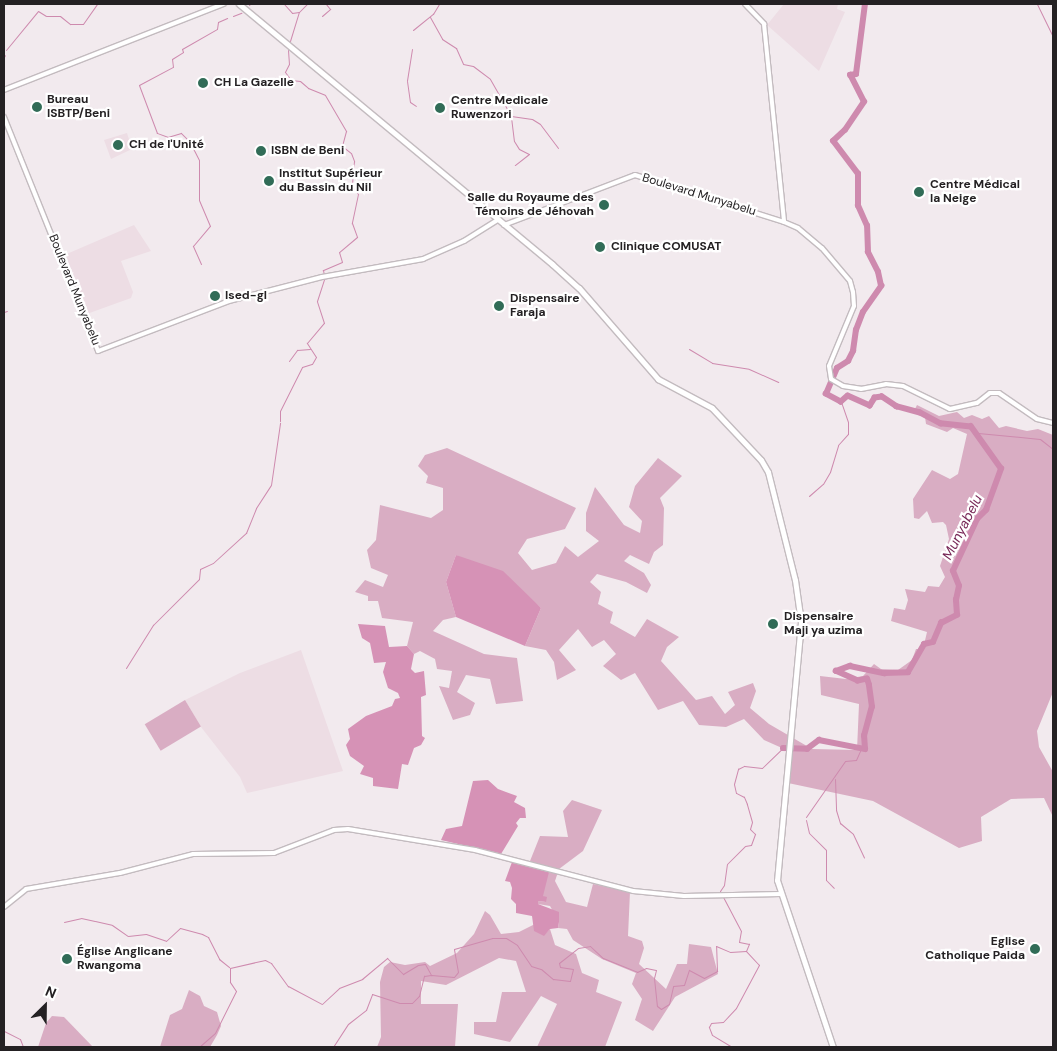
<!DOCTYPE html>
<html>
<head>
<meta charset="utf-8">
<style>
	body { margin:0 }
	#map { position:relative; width:1057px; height:1051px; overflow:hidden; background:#f2eaee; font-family:"DM Sans",sans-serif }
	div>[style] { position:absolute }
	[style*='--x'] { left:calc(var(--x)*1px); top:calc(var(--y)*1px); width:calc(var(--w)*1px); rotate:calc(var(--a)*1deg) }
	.built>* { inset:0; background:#eddde4 }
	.green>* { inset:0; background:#d9adc3; transform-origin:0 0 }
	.forest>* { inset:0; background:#d692b6 }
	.stream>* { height:1px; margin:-0.5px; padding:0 0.5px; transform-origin:0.5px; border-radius:0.5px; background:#ce8aae }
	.river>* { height:5.5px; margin:-2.75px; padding:0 2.75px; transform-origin:2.75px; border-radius:2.75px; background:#ce8aae }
	.roads { filter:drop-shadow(1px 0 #c3bbbf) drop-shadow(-1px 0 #c3bbbf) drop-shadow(0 1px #c3bbbf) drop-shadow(0 -1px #c3bbbf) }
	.minor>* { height:4px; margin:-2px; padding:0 2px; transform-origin:2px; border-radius:2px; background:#fff }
	.highway>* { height:5px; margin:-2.5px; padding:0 2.5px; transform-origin:2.5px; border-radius:2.5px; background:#fff }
	.dots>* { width:14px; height:14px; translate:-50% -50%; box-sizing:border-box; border:2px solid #fff; border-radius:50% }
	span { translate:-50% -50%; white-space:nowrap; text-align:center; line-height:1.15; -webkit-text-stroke:4.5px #fff; paint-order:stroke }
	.poi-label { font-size:12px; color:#242123; font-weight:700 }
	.left { translate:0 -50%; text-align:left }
	.right { translate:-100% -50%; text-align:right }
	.street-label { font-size:12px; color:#242123 }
	.water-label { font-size:14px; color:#772757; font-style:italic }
	.frame { position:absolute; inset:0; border:5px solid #242123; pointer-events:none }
	.north { position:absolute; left:20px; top:981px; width:50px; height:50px; -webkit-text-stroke:4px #fff; paint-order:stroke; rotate:23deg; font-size:14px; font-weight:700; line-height:20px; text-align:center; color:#242123 }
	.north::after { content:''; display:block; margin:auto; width:18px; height:22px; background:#242123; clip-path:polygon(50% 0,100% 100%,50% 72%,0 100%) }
</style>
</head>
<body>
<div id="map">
	<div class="built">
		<i style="clip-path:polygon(784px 4px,838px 4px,837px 9px,845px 12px,819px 71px,767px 25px)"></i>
		<i style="clip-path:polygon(127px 133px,132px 149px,111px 159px,104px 140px)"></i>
		<i style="clip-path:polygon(134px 225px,151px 251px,121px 261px,133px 292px,131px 298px,84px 315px,62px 256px)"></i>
		<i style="clip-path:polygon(301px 650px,343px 771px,247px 793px,240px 777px,201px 727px,185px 700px,240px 673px)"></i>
	</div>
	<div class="green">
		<i style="clip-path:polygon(917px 405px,939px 416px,957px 412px,964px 418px,972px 415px,982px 419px,989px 416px,999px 428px,1006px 426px,1027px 431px,1038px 429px,1053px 435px,1053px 692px,1037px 731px,1039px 747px,1053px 772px,1053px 817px,1044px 798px,1011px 799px,981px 817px,982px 841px,959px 848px,873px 801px,788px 783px,791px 752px,764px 740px,744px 719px,726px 727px,699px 725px,683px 701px,658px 710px,635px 673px,621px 680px,603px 666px,616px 654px,604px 640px,592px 647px,578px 629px,559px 650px,576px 670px,557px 680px,554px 662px,546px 650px,525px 646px,541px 608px,521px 591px,456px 555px,446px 582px,456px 617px,443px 620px,433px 631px,484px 654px,517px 658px,523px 701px,496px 704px,490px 679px,466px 675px,457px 692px,475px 703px,470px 715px,453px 720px,439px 686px,449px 688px,452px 671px,437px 669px,435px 659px,420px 651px,414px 654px,407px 646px,413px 622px,382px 618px,378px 601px,368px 601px,368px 596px,355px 592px,365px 580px,383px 587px,388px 575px,371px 568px,367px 550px,376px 540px,380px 505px,431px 518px,443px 510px,443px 488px,426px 483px,428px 476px,418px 466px,425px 455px,447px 448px,576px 508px,565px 529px,527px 539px,518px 553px,532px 570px,556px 563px,565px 546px,578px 557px,599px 541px,586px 531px,586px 513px,595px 487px,624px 525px,640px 533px,642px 521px,629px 507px,635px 486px,658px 458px,682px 476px,660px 498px,664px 508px,663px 545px,654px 552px,649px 564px,630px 555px,624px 561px,644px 573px,651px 585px,647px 593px,626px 582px,597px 574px,590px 582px,601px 592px,598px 604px,613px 612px,610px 623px,635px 637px,647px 619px,679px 637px,667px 647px,661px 661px,696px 700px,712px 696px,725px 714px,735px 705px,728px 692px,753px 683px,756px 691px,750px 708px,769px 724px,812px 749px,857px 750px,859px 704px,821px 695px,820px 676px,846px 679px,863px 676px,874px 664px,881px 669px,898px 670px,912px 660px,916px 649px,923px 649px,927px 632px,891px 621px,894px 608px,905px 610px,908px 600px,905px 589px,925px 592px,928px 586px,939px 587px,945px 577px,940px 566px,949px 539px,946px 525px,943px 522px,932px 523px,927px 511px,919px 519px,914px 518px,913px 499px,932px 470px,950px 479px,958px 474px,967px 434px,953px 428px,947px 432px,926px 424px,925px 417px,915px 409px)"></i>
		<i style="left:185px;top:700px;width:31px;height:47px;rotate:59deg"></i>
		<i style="clip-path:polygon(572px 800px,602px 810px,583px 851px,559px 869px,555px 881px,566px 902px,587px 907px,593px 884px,630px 892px,628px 936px,642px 941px,644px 948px,639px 964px,666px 989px,677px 964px,687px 964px,689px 944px,711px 947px,718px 974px,675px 997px,653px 1031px,635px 1020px,642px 999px,632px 984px,636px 973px,602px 959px,573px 940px,567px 929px,558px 928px,559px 922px,550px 906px,538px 904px,538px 901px,546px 902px,528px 866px,540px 836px,568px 837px,563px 811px)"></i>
		<i style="clip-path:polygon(485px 911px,490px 915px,501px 934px,519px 932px,535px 924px,544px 935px,550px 929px,555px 945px,576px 954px,582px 973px,599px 980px,596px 992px,622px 1002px,605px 1047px,537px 1047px,557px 1004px,541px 996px,510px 1042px,474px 1034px,474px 1022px,496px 1022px,502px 992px,526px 992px,516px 961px,499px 958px,446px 985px,421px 981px,421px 1004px,458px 1004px,455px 1047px,377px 1047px,381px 1037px,380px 982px,384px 967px,390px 962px,405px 965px,425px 962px,430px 966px,457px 953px,474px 934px)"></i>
		<i style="clip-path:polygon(189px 990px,200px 996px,204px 1006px,217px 1012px,221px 1026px,217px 1035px,210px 1047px,160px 1047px,170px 1015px,182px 1009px)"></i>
		<i style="clip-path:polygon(52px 1016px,64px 1017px,93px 1047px,38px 1047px,46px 1023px)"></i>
	</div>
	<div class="forest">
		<i style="clip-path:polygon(456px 555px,503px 571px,541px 608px,525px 646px,456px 617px,446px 582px)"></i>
		<i style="clip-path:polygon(358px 624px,385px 626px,389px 647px,407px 646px,414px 654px,411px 669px,415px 673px,424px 671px,426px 695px,421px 697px,422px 736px,425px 738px,421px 745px,414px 748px,408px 765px,402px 764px,398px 789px,373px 786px,373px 778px,360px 774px,364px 766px,350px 756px,346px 745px,350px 739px,348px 729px,366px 716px,392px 706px,395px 699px,400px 698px,398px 693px,388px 688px,383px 672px,386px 662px,374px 663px,370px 643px,362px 638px)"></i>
		<i style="clip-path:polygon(488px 780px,498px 789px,517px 796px,514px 802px,525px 808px,526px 818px,520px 818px,516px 823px,518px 826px,501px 854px,441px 840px,446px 829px,462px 826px,473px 781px)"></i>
		<i style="clip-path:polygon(512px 862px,549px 872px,543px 896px,547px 897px,546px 902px,538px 901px,538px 904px,559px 912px,559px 922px,558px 928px,550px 929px,544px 936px,534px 931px,532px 916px,516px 913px,516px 904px,511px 899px,512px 888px,510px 882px,505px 881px)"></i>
	</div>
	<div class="stream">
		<i style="--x:284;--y:4;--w:12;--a:48"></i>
		<i style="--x:292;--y:13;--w:7;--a:-8"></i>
		<i style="--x:1037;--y:4;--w:37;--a:64"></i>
		<i style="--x:249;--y:5;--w:1;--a:-45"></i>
		<i style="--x:233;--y:16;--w:9;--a:-21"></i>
		<i style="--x:322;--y:16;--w:11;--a:-41"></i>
		<i style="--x:330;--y:9;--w:6;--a:-129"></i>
		<i style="--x:430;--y:17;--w:25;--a:61"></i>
		<i style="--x:442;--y:39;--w:17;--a:33"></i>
		<i style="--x:456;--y:48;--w:17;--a:66"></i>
		<i style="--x:463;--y:64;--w:10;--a:11"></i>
		<i style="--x:473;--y:66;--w:21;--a:37"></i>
		<i style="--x:490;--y:79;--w:43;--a:60.4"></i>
		<i style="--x:511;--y:116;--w:21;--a:8"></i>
		<i style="--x:532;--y:119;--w:9;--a:32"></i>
		<i style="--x:540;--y:124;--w:30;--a:53"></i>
		<i style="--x:413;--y:30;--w:26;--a:-39"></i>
		<i style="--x:433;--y:14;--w:12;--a:-59"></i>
		<i style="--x:290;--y:41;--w:30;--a:-73"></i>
		<i style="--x:299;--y:12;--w:11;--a:-45"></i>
		<i style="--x:412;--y:49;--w:32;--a:99"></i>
		<i style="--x:407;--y:81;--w:21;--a:82"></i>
		<i style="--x:410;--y:102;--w:7;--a:34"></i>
		<i style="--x:6;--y:50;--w:50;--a:-50.6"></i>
		<i style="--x:38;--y:11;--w:9;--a:32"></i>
		<i style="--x:46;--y:16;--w:14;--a:0"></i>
		<i style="--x:60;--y:16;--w:13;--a:39"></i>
		<i style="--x:70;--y:24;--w:13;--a:0"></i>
		<i style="--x:83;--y:24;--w:24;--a:-55"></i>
		<i style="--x:288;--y:50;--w:14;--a:86"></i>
		<i style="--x:289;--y:64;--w:9;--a:117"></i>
		<i style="--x:285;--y:72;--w:10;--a:53"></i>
		<i style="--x:291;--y:80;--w:9;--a:6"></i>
		<i style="--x:300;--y:81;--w:11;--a:41"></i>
		<i style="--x:308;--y:88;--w:18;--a:22"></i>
		<i style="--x:325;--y:95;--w:42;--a:59.7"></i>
		<i style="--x:346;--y:131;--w:16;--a:105"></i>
		<i style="--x:342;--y:146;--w:11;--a:38"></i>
		<i style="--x:351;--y:153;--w:9;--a:69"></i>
		<i style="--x:354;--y:161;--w:25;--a:95"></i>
		<i style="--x:352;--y:186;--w:10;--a:53"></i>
		<i style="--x:358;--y:194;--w:30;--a:102"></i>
		<i style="--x:352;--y:223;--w:15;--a:70"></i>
		<i style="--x:357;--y:237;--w:23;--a:140"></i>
		<i style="--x:339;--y:252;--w:10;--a:73"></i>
		<i style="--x:342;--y:262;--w:21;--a:157"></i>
		<i style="--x:323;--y:270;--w:5;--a:79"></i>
		<i style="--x:4;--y:57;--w:2;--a:-63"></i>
		<i style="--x:511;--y:117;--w:24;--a:83"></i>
		<i style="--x:514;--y:141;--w:9;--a:58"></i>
		<i style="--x:519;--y:149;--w:11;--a:27"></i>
		<i style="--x:529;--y:154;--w:18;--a:142"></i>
		<i style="--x:201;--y:264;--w:20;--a:-114"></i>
		<i style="--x:193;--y:246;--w:26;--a:-50"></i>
		<i style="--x:210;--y:226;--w:28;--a:-113"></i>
		<i style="--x:199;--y:200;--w:40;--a:-90"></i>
		<i style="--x:199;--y:160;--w:20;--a:-117"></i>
		<i style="--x:190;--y:142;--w:13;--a:-135"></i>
		<i style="--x:181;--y:133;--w:14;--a:163"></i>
		<i style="--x:168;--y:137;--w:12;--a:-160"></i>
		<i style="--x:157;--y:133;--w:51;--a:-110.6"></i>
		<i style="--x:139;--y:85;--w:38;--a:-28"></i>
		<i style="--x:173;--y:67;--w:8;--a:-97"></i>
		<i style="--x:172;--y:59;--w:13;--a:-32"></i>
		<i style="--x:183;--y:52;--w:3;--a:-108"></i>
		<i style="--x:182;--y:49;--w:40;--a:-29.7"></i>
		<i style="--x:217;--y:29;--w:7;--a:-82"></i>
		<i style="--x:218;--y:22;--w:10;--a:-24"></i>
		<i style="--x:4;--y:312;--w:3;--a:-18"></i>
		<i style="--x:689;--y:349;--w:27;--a:31"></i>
		<i style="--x:712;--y:363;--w:37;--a:9"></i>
		<i style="--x:749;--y:369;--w:32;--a:24"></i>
		<i style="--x:289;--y:361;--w:14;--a:-54"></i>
		<i style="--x:297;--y:350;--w:13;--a:-4"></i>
		<i style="--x:280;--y:421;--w:10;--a:-90"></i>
		<i style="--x:280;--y:411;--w:49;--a:-63.4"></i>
		<i style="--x:302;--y:367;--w:10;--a:-17"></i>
		<i style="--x:312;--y:364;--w:8;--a:-60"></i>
		<i style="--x:316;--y:357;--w:17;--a:-123"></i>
		<i style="--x:307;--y:343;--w:26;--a:-50"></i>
		<i style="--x:324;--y:323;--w:23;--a:-108"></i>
		<i style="--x:317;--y:301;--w:23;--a:-72"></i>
		<i style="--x:978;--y:433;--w:62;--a:5.5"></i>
		<i style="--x:1040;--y:439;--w:16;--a:38"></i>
		<i style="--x:809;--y:496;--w:18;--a:-41"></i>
		<i style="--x:823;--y:484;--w:14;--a:-60"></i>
		<i style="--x:830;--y:472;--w:28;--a:-73"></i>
		<i style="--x:838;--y:445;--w:15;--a:-48"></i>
		<i style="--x:848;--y:434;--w:12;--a:-90"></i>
		<i style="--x:848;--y:422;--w:21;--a:-109"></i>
		<i style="--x:126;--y:668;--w:51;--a:-57.9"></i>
		<i style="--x:153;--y:625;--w:65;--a:-45"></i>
		<i style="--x:199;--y:579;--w:10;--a:-84"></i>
		<i style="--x:200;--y:569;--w:14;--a:-25"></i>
		<i style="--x:213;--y:563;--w:45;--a:-42.3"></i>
		<i style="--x:246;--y:533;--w:27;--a:-68"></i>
		<i style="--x:256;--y:508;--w:27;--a:-57"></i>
		<i style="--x:271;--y:485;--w:63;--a:-81.7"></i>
		<i style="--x:835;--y:779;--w:31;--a:88"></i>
		<i style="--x:836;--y:810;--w:14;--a:73"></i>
		<i style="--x:840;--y:823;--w:17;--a:40"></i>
		<i style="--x:853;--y:834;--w:26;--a:65"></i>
		<i style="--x:806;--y:817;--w:68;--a:-55.1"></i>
		<i style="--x:845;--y:761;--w:11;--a:-5"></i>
		<i style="--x:856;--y:760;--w:10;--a:-66"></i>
		<i style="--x:806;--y:820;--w:13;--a:77"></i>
		<i style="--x:809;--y:833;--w:24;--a:45"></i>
		<i style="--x:826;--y:850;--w:30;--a:90"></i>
		<i style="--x:826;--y:880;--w:11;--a:45"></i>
		<i style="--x:64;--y:922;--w:17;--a:-13"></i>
		<i style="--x:81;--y:918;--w:14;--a:12"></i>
		<i style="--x:95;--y:921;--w:17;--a:13"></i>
		<i style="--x:112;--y:925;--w:19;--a:35"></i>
		<i style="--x:128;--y:936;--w:18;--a:-6"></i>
		<i style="--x:146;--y:934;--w:21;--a:19"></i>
		<i style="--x:166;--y:941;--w:19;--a:-43"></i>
		<i style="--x:180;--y:928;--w:23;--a:15"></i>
		<i style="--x:202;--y:934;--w:7;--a:27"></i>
		<i style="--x:208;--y:937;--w:25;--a:63"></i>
		<i style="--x:219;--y:959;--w:13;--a:39"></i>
		<i style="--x:4;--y:1031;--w:18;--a:27"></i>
		<i style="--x:20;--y:1039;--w:9;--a:69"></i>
		<i style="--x:199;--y:1047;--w:21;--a:-41"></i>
		<i style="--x:215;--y:1033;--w:47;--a:-63.4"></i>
		<i style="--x:236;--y:991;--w:11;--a:-124"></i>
		<i style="--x:230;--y:982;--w:14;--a:-90"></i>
		<i style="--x:230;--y:968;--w:36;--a:-13"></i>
		<i style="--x:265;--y:960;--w:7;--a:27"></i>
		<i style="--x:271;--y:963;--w:29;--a:54"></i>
		<i style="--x:288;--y:986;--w:38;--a:28"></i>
		<i style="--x:322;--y:1004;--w:23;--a:-43"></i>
		<i style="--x:339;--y:988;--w:25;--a:-21"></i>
		<i style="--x:362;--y:979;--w:33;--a:-40"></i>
		<i style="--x:387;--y:958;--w:23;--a:45"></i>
		<i style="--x:403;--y:974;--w:17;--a:-31"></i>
		<i style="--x:418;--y:965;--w:7;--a:-8"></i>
		<i style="--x:425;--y:964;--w:13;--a:61"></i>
		<i style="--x:431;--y:975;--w:23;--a:5"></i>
		<i style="--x:454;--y:977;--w:6;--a:-51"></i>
		<i style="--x:458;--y:972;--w:23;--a:-100"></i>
		<i style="--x:454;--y:949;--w:40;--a:-16"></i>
		<i style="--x:492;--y:938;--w:14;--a:0"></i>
		<i style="--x:506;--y:938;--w:13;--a:32"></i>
		<i style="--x:517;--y:945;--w:25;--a:56"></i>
		<i style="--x:531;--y:966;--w:10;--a:17"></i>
		<i style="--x:541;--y:969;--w:16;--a:40"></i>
		<i style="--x:553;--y:979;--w:17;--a:7"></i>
		<i style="--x:570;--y:981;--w:12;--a:-76"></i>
		<i style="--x:573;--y:969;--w:13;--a:-171"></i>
		<i style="--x:560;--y:967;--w:4;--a:-104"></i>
		<i style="--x:559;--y:963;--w:24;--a:-38"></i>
		<i style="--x:578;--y:948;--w:12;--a:-9"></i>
		<i style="--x:590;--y:946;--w:18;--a:43"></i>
		<i style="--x:603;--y:958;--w:37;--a:22"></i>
		<i style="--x:637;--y:972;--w:10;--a:-24"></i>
		<i style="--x:646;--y:968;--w:10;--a:11"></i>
		<i style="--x:656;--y:970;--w:8;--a:104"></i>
		<i style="--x:654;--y:978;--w:28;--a:84"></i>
		<i style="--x:657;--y:1006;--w:5;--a:37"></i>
		<i style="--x:661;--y:1009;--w:9;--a:-32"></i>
		<i style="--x:669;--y:1004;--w:18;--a:-77"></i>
		<i style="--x:673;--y:986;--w:11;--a:-5"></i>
		<i style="--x:684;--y:985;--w:16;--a:-72"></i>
		<i style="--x:689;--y:970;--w:17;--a:28"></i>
		<i style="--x:704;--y:978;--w:15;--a:-28"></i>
		<i style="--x:717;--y:971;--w:25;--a:-92"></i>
		<i style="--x:716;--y:946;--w:15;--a:23"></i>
		<i style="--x:730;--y:952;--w:16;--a:-4"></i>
		<i style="--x:333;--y:1047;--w:27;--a:-57"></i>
		<i style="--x:348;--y:1024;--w:23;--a:-38"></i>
		<i style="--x:366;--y:1010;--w:17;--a:-69"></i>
		<i style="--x:372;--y:994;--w:29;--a:18"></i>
		<i style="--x:400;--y:1003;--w:12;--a:0"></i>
		<i style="--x:412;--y:1003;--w:10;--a:-45"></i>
		<i style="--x:419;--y:996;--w:21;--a:-76"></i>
		<i style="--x:424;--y:976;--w:7;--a:-8"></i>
		<i style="--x:732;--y:1047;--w:23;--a:-149"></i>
		<i style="--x:712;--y:1035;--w:9;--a:-111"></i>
		<i style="--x:709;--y:1027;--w:4;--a:-63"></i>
		<i style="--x:711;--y:1023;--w:12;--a:-5"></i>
		<i style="--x:723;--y:1022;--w:19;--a:-47"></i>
		<i style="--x:736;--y:1008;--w:49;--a:-61.9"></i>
		<i style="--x:759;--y:965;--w:19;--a:-133"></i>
		<i style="--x:746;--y:951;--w:8;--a:-67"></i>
		<i style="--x:749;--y:944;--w:10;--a:-169"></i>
		<i style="--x:739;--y:942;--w:11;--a:-80"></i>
		<i style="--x:741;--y:931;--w:45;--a:-117.7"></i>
		<i style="--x:720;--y:891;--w:7;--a:-56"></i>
		<i style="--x:724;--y:885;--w:21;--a:-82"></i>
		<i style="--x:727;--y:864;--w:25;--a:-45"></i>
		<i style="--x:745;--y:846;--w:6;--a:-9"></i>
		<i style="--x:751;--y:845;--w:12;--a:-70"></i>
		<i style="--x:755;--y:834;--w:7;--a:-135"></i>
		<i style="--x:750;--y:829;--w:7;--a:-74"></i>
		<i style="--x:752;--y:822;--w:19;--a:-106"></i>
		<i style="--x:747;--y:804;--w:8;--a:-113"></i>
		<i style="--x:744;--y:797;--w:9;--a:-153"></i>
		<i style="--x:736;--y:793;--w:9;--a:-103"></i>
		<i style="--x:734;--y:784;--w:16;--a:-75"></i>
		<i style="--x:738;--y:769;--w:7;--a:-27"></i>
		<i style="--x:744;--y:766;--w:18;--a:6"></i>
		<i style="--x:762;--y:768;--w:29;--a:-44"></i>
		<i style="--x:736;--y:1047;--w:2;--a:0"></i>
	</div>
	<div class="river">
		<i style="--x:783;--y:748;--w:24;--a:2"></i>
		<i style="--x:807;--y:749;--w:15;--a:-37"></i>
		<i style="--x:819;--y:740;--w:47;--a:11.1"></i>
		<i style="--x:865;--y:749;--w:13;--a:-94"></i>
		<i style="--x:864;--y:736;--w:30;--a:-75"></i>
		<i style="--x:872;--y:707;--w:22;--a:-98"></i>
		<i style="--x:869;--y:685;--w:6;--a:-108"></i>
		<i style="--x:867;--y:679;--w:9;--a:167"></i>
		<i style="--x:858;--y:681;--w:24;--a:-156"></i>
		<i style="--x:836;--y:671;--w:15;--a:-20"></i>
		<i style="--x:850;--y:666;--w:35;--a:12"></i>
		<i style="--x:884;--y:673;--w:24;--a:-2"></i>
		<i style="--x:908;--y:672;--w:32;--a:-60"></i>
		<i style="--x:924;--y:644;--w:9;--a:-13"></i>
		<i style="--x:933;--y:642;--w:21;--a:-67"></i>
		<i style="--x:941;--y:623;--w:18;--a:-27"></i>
		<i style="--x:957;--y:615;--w:15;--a:-94"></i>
		<i style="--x:956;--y:600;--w:14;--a:-78"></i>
		<i style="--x:959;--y:586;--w:16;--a:-112"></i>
		<i style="--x:953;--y:571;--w:57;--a:-65.2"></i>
		<i style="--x:977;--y:519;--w:13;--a:-45"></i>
		<i style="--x:986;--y:510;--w:44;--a:-69.9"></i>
		<i style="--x:1001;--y:469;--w:52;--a:-125.5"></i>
		<i style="--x:971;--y:427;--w:30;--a:-174"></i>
		<i style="--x:941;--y:424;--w:24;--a:-152"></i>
		<i style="--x:920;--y:413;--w:24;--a:-165"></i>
		<i style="--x:897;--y:407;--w:18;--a:-146"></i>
		<i style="--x:882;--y:397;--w:7;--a:172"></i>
		<i style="--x:875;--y:398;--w:9;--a:122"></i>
		<i style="--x:870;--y:406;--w:24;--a:-156"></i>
		<i style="--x:848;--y:396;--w:9;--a:139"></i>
		<i style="--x:841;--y:402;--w:17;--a:-152"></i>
		<i style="--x:826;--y:394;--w:28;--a:-67"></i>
		<i style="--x:837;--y:368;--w:13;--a:-32"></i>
		<i style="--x:848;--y:361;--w:11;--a:-63"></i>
		<i style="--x:853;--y:351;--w:21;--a:-82"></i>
		<i style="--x:856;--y:330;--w:19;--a:-69"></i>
		<i style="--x:863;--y:312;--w:32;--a:-55"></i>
		<i style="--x:881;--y:286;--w:14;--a:-102"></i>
		<i style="--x:878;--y:272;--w:22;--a:-117"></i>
		<i style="--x:868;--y:252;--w:26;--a:-92"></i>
		<i style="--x:867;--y:226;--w:22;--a:-114"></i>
		<i style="--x:858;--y:206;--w:32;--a:-90"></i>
		<i style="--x:858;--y:174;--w:41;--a:-127.1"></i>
		<i style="--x:833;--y:141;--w:16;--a:-43"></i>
		<i style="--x:845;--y:130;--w:34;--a:-56"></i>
		<i style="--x:864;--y:102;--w:30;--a:-117"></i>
		<i style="--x:850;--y:75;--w:6;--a:-9"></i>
		<i style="--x:856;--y:74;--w:71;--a:-82.7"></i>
	</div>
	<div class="roads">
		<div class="minor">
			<i style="--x:745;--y:4;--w:28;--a:46"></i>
			<i style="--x:764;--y:24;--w:199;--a:84.2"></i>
			<i style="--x:4;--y:90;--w:236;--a:-21.4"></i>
			<i style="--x:4;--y:117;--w:252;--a:68.1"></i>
			<i style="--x:98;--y:351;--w:140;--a:-20.9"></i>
			<i style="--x:229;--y:301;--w:96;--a:-14.5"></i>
			<i style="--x:322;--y:277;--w:103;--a:-10.1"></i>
			<i style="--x:423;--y:259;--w:45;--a:-23.7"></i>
			<i style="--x:464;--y:241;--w:40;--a:-32"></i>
			<i style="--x:504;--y:225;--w:140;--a:-20.9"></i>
			<i style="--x:635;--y:175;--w:156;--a:17.5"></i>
			<i style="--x:784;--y:222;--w:15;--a:23"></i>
			<i style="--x:798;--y:228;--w:31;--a:40"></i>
			<i style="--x:822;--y:248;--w:43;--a:49.7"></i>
			<i style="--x:850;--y:281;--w:11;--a:75"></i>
			<i style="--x:853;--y:292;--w:14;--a:86"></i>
			<i style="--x:854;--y:306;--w:65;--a:112.6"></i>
			<i style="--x:829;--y:366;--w:13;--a:81"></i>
			<i style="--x:831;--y:379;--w:14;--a:30"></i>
			<i style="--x:843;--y:386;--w:18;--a:9"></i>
			<i style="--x:861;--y:389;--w:25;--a:-11"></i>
			<i style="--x:886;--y:384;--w:17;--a:7"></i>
			<i style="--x:903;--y:386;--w:52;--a:26.1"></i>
			<i style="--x:950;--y:409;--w:28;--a:-13"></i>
			<i style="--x:977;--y:403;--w:16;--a:-38"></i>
			<i style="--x:990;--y:393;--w:9;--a:0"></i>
			<i style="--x:999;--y:393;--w:46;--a:34.4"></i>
			<i style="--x:1037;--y:419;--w:16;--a:14"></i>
			<i style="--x:4;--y:907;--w:28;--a:-39"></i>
			<i style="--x:26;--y:889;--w:95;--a:-9.7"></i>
			<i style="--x:120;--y:873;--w:75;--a:-14.6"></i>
			<i style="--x:193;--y:854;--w:81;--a:-0.7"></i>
			<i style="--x:274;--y:853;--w:64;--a:-21"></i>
			<i style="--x:334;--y:830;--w:14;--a:-4"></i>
			<i style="--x:348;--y:829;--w:129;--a:9.4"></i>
			<i style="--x:475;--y:850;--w:163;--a:14.5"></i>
			<i style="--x:633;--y:891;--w:51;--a:5.6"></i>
			<i style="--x:684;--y:896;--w:97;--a:-1.2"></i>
		</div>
		<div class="highway">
			<i style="--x:239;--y:4;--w:407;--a:39.7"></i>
			<i style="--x:552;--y:264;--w:36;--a:42"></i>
			<i style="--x:579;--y:288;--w:121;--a:49"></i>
			<i style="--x:658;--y:379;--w:61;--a:28.2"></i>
			<i style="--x:712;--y:408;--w:71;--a:46.7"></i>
			<i style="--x:761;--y:460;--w:14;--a:60"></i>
			<i style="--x:768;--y:472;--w:111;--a:76"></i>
			<i style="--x:795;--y:580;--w:42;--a:81.9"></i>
			<i style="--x:801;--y:622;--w:259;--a:95.3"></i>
			<i style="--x:777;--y:880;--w:176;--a:71.5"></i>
		</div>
	</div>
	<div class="dots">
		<i style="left:203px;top:83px;background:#316c57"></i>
		<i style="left:37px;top:107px;background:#316c57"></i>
		<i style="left:440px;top:108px;background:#316c57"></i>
		<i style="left:118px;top:145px;background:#316c57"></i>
		<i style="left:261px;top:151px;background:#316c57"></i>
		<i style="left:269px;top:181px;background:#316c57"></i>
		<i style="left:919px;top:192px;background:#316c57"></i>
		<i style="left:604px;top:205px;background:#316c57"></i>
		<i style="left:600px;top:247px;background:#316c57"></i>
		<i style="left:215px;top:296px;background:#316c57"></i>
		<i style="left:499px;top:306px;background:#316c57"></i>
		<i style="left:773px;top:624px;background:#316c57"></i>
		<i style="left:1035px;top:949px;background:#316c57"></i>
		<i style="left:67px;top:959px;background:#316c57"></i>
	</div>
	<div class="poi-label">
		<span class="left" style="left:214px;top:83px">CH La Gazelle</span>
		<span class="left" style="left:47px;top:107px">Bureau<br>ISBTP/Beni</span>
		<span class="left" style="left:451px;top:108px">Centre Medicale<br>Ruwenzori</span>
		<span class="left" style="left:129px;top:145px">CH de l'Unité</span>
		<span class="left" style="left:271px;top:151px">ISBN de Beni</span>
		<span class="left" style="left:279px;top:181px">Institut Supérieur<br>du Bassin du Nil</span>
		<span class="left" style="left:930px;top:192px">Centre Médical<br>la Neige</span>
		<span class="right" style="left:594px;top:205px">Salle du Royaume des<br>Témoins de Jéhovah</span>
		<span class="left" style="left:611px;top:247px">Clinique COMUSAT</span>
		<span class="left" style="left:225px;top:296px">Ised-gl</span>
		<span class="left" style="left:510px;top:306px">Dispensaire<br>Faraja</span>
		<span class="left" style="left:784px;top:624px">Dispensaire<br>Maji ya uzima</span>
		<span class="right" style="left:1025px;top:949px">Eglise<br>Catholique Paida</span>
		<span class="left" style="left:77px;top:959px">Église Anglicane<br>Rwangoma</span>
	</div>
	<div class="street-label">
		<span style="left:699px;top:195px;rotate:17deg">Boulevard Munyabelu</span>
		<span style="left:74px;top:290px;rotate:68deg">Boulevard Munyabelu</span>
	</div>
	<div class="water-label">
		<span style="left:962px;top:527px;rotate:-63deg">Munyabelu</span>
	</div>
	<div class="frame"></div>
	<div class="north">N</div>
</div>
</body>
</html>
